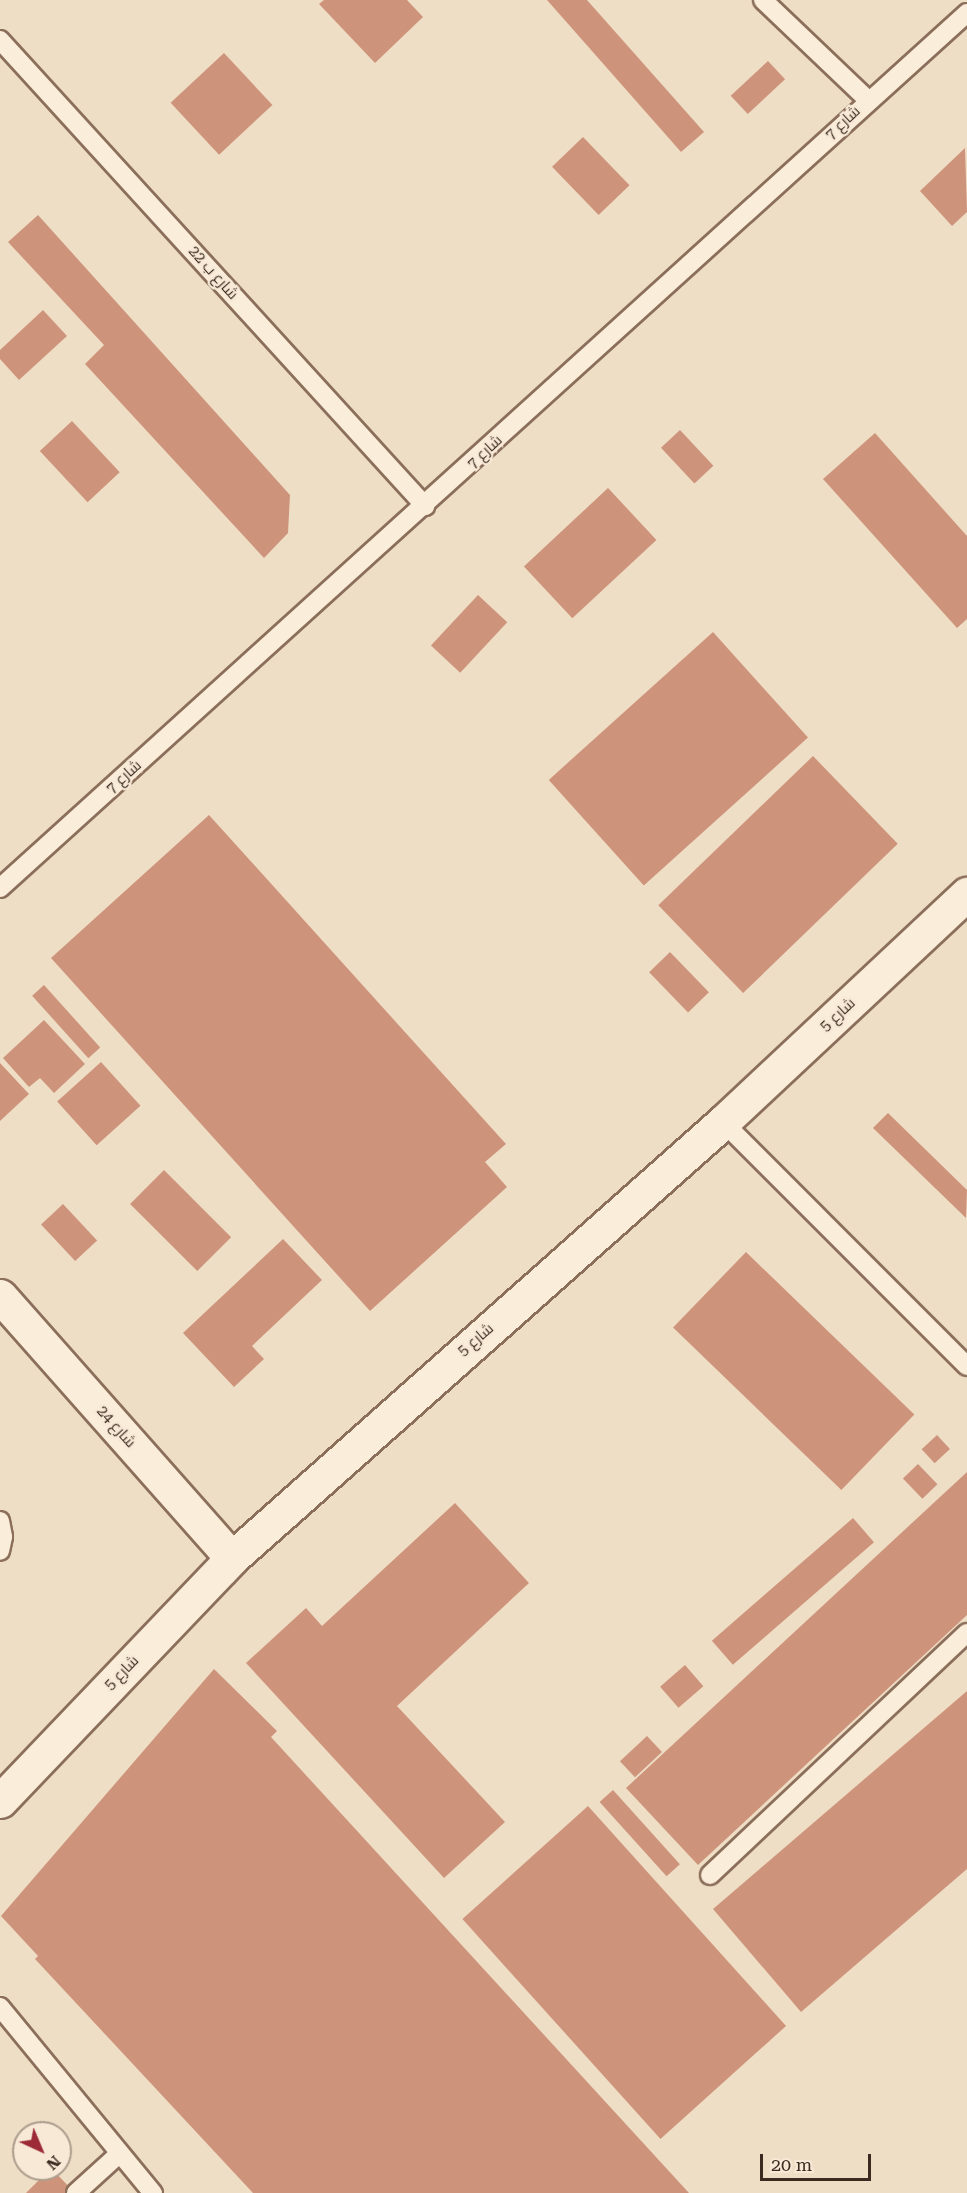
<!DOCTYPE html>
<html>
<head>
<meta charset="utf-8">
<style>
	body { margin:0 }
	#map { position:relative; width:967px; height:2193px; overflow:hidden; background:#efdec6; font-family:"Roboto Serif",Cairo,serif }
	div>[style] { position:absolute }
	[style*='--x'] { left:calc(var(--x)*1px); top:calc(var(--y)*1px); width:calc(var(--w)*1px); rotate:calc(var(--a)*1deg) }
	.building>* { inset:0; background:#ce947b; transform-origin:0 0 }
	.roads { filter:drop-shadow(2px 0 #8b6f5b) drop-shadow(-2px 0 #8b6f5b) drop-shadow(0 2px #8b6f5b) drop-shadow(0 -2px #8b6f5b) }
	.service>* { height:18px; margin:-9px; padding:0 9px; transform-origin:9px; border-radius:9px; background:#faedda }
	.tertiary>* { height:33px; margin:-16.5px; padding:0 16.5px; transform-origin:16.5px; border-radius:16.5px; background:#faedda }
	span { translate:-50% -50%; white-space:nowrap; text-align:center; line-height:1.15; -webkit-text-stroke:4.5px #f7e9d6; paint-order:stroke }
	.street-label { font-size:15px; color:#3b2a1f }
	.north { position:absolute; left:12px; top:2121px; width:60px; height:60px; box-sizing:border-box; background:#f7e9d6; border:2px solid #ac9d8d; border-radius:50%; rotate:136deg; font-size:16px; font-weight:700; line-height:24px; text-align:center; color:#3b2a1f }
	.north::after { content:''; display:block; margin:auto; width:21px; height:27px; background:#9c2a37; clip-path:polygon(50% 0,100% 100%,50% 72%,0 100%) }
	.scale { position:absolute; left:760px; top:2154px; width:111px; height:27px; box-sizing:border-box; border:3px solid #3b2a1f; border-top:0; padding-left:8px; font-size:18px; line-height:21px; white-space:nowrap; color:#3b2a1f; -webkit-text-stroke:4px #f7e9d6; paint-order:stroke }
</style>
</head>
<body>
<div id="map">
	<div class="building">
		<i style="clip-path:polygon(324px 0,407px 0,423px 17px,375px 63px,319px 4px)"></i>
		<i style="clip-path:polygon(547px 0,587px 0,704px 132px,681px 152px)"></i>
		<i style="left:224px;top:53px;width:71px;height:73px;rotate:47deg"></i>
		<i style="left:768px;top:61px;width:25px;height:51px;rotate:47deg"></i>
		<i style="left:583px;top:137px;width:67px;height:43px;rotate:46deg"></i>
		<i style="clip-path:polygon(965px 148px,967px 212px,952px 226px,920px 191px)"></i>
		<i style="clip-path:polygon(38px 215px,290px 495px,288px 533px,264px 558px,85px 364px,104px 345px,8px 242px)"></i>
		<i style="clip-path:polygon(43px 310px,67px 336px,19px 380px,0 359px,0 350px)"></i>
		<i style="left:72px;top:421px;width:70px;height:44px;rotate:47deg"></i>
		<i style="left:680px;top:430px;width:49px;height:26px;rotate:47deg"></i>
		<i style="clip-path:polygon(875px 433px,967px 536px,967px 619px,957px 628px,823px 479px)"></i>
		<i style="left:608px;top:488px;width:71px;height:115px;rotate:47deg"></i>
		<i style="left:478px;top:595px;width:40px;height:69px;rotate:43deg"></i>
		<i style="left:713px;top:632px;width:142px;height:221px;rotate:48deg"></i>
		<i style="left:813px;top:756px;width:122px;height:215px;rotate:46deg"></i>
		<i style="clip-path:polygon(209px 815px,506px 1144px,485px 1162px,507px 1187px,370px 1311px,51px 958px)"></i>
		<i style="left:670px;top:952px;width:56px;height:29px;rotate:46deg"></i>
		<i style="left:44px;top:985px;width:84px;height:16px;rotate:48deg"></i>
		<i style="clip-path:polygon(44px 1020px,85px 1064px,54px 1093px,40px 1078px,29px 1087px,3px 1058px)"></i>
		<i style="left:101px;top:1062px;width:59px;height:59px;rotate:48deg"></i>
		<i style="clip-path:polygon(0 1063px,29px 1094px,0 1121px)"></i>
		<i style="clip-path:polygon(888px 1113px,967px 1190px,966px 1218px,873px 1128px)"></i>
		<i style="left:164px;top:1170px;width:95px;height:48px;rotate:45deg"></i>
		<i style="left:63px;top:1204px;width:50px;height:30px;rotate:47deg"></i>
		<i style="clip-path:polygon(283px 1239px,322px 1280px,252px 1346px,264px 1359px,234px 1387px,183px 1333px)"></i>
		<i style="left:746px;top:1252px;width:234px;height:105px;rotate:44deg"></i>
		<i style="left:937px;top:1435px;width:19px;height:21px;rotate:47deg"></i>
		<i style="left:918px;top:1464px;width:28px;height:21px;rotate:46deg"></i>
		<i style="clip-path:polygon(967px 1472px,967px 1615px,698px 1865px,626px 1788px)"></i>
		<i style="clip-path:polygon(455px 1503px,529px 1583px,397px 1706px,505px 1822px,444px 1878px,246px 1663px,306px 1608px,322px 1626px)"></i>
		<i style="left:853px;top:1518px;width:32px;height:187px;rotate:49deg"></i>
		<i style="left:685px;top:1665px;width:28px;height:33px;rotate:49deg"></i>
		<i style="clip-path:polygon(214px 1669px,277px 1731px,271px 1737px,689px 2193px,253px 2193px,35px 1959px,38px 1956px,1px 1916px)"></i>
		<i style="clip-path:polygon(967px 1691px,967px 1869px,801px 2012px,713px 1909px)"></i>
		<i style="left:647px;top:1736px;width:22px;height:37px;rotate:47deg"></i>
		<i style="left:613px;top:1790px;width:100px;height:18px;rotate:48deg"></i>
		<i style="left:588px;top:1806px;width:296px;height:169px;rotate:48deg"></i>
		<i style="clip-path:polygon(52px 2169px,75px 2193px,26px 2193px,50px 2169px)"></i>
	</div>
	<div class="roads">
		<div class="service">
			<i style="--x:763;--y:0;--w:145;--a:43.6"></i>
			<i style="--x:0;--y:40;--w:631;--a:47.63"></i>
			<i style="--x:0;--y:888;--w:1304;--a:-42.14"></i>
			<i style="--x:723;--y:1122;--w:345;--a:45"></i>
			<i style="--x:0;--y:1521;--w:16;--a:79"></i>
			<i style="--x:3;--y:1537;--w:14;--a:102"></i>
			<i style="--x:710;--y:1875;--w:353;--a:-43.3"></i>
			<i style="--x:0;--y:2007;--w:241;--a:50.6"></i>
			<i style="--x:76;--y:2193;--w:59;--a:-42.3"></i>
		</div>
		<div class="tertiary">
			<i style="--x:0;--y:1296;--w:350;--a:48.5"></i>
			<i style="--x:0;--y:1801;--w:336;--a:-46.3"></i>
			<i style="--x:232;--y:1558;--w:657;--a:-41.6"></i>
			<i style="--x:723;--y:1122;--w:334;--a:-43.1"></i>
		</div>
	</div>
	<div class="street-label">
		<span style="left:843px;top:123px;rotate:-43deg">شارع 7</span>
		<span style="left:213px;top:273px;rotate:48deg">شارع ب 22</span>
		<span style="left:485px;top:452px;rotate:-43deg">شارع 7</span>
		<span style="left:124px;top:777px;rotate:-42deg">شارع 7</span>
		<span style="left:838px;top:1015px;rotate:-43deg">شارع 5</span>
		<span style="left:476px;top:1340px;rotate:-41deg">شارع 5</span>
		<span style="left:116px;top:1427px;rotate:48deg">شارع 24</span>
		<span style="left:122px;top:1673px;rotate:-46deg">شارع 5</span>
	</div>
	<div class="north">N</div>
	<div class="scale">20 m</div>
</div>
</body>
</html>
